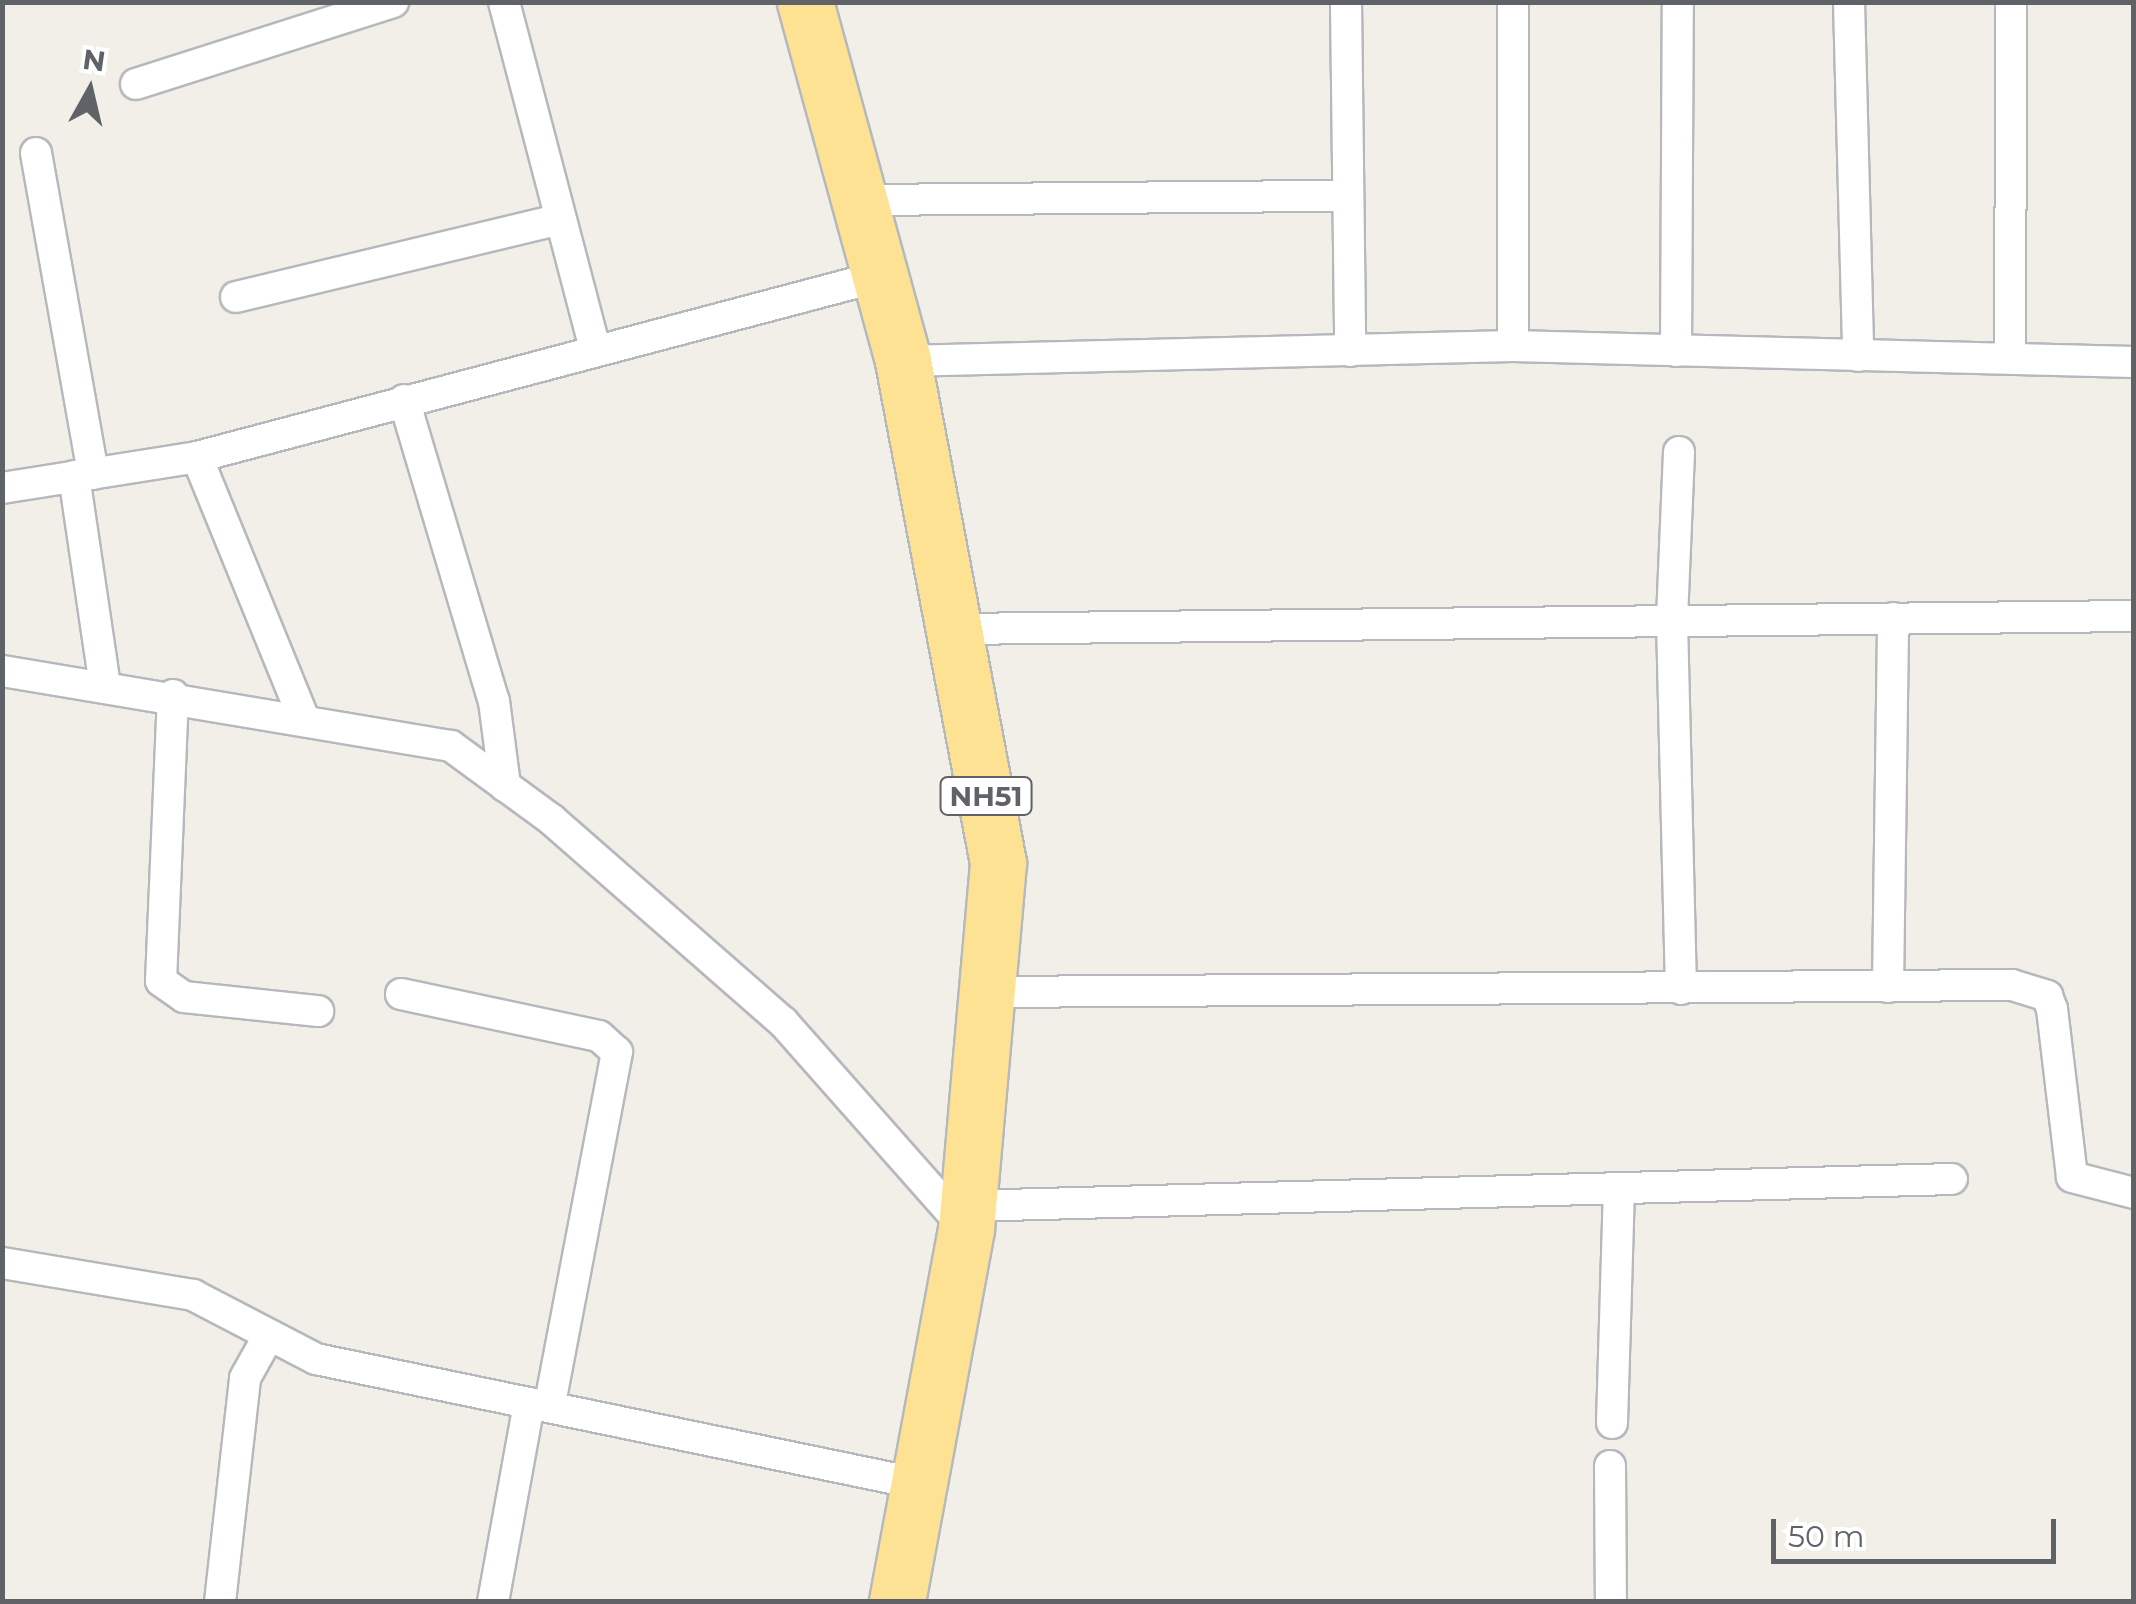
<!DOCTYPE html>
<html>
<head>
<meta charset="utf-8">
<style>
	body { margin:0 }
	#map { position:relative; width:2136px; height:1604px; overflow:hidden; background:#f1efe8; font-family:Montserrat,sans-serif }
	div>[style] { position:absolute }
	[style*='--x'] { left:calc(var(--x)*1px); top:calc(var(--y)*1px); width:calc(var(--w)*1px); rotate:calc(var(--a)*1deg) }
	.roads { filter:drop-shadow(2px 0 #b5b8bc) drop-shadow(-2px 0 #b5b8bc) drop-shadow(0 2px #b5b8bc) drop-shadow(0 -2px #b5b8bc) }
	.street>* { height:30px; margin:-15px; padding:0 15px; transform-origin:15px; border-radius:15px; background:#fff }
	.highway>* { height:55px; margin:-27.5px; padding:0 27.5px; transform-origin:27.5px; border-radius:27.5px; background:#fde293 }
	span { translate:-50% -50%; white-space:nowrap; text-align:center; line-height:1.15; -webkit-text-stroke:8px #fff; paint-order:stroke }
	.shield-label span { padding:2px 8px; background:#fff; border:2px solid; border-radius:8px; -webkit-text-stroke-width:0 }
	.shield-label { font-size:28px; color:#5f6368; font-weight:700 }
	.frame { position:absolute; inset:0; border:5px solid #5f6368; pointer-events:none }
	.north { position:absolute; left:40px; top:40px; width:100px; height:100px; -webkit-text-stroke:8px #fff; paint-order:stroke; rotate:8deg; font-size:28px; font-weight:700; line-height:40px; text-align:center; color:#5f6368 }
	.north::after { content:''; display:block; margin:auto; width:35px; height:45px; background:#5f6368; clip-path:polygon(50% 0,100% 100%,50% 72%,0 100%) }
	.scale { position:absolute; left:1771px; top:1519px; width:285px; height:45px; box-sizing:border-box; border:5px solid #5f6368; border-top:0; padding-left:12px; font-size:30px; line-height:35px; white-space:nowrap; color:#5f6368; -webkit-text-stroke:8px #fff; paint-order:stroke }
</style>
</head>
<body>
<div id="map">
	<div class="roads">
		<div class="street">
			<i style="--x:504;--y:2;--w:358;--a:75.3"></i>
			<i style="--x:1346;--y:2;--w:349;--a:89.3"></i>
			<i style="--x:1513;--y:2;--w:344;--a:90"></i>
			<i style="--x:1849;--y:2;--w:354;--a:88.5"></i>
			<i style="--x:136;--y:84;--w:270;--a:-17.7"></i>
			<i style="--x:36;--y:153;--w:326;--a:79.9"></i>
			<i style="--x:862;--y:200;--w:486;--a:-0.5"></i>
			<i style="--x:236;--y:297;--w:330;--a:-13.5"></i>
			<i style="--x:1676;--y:351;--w:349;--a:-89.7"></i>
			<i style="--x:2010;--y:357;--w:355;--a:-89.8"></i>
			<i style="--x:903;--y:361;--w:610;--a:-1.41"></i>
			<i style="--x:1513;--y:346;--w:621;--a:1.48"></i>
			<i style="--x:404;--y:400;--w:314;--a:73.4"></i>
			<i style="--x:494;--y:701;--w:86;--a:82.6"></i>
			<i style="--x:1679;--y:452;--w:169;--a:92.4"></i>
			<i style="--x:1672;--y:621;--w:368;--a:88.6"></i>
			<i style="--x:197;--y:457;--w:281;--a:67.8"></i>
			<i style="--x:74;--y:476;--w:211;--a:81.6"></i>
			<i style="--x:2;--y:488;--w:197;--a:-9"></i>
			<i style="--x:197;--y:457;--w:708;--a:-14.82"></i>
			<i style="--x:954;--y:629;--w:1180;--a:-0.63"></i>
			<i style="--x:2;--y:671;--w:455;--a:9.5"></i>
			<i style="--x:451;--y:746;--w:125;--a:36.2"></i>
			<i style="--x:552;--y:820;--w:307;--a:41.2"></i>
			<i style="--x:783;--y:1022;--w:276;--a:48.5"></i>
			<i style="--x:173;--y:695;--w:286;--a:92.4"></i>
			<i style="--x:161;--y:981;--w:28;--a:35"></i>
			<i style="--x:184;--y:997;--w:135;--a:6"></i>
			<i style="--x:1888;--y:987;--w:369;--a:-89.2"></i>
			<i style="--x:987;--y:992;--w:1025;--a:-0.39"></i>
			<i style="--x:2012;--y:985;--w:37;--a:17"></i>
			<i style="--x:2047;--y:996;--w:14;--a:69"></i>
			<i style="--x:2052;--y:1009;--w:169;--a:83.2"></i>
			<i style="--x:2072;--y:1177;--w:64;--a:14.5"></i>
			<i style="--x:401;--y:994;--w:202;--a:12"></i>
			<i style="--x:599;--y:1036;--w:24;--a:42"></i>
			<i style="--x:617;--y:1052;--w:361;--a:100.8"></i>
			<i style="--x:968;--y:1206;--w:984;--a:-1.57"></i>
			<i style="--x:2;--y:1263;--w:194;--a:9.5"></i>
			<i style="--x:193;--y:1295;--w:139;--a:27.5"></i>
			<i style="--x:316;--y:1359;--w:617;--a:11.69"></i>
			<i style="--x:1612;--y:1423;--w:235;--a:-88.3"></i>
			<i style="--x:1610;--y:1466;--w:136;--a:89.6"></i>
			<i style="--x:220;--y:1602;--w:225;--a:-83.6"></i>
			<i style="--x:245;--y:1378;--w:49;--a:-60.8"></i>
			<i style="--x:493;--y:1602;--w:202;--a:-79.7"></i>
		</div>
		<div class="highway">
			<i style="--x:805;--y:2;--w:372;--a:74.7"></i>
			<i style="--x:903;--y:361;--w:511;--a:79.28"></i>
			<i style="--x:998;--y:863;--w:367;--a:95"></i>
			<i style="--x:966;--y:1229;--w:379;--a:100.5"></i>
		</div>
	</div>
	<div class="shield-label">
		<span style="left:986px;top:796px">NH51</span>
	</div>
	<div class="frame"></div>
	<div class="north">N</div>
	<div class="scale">50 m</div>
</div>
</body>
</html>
